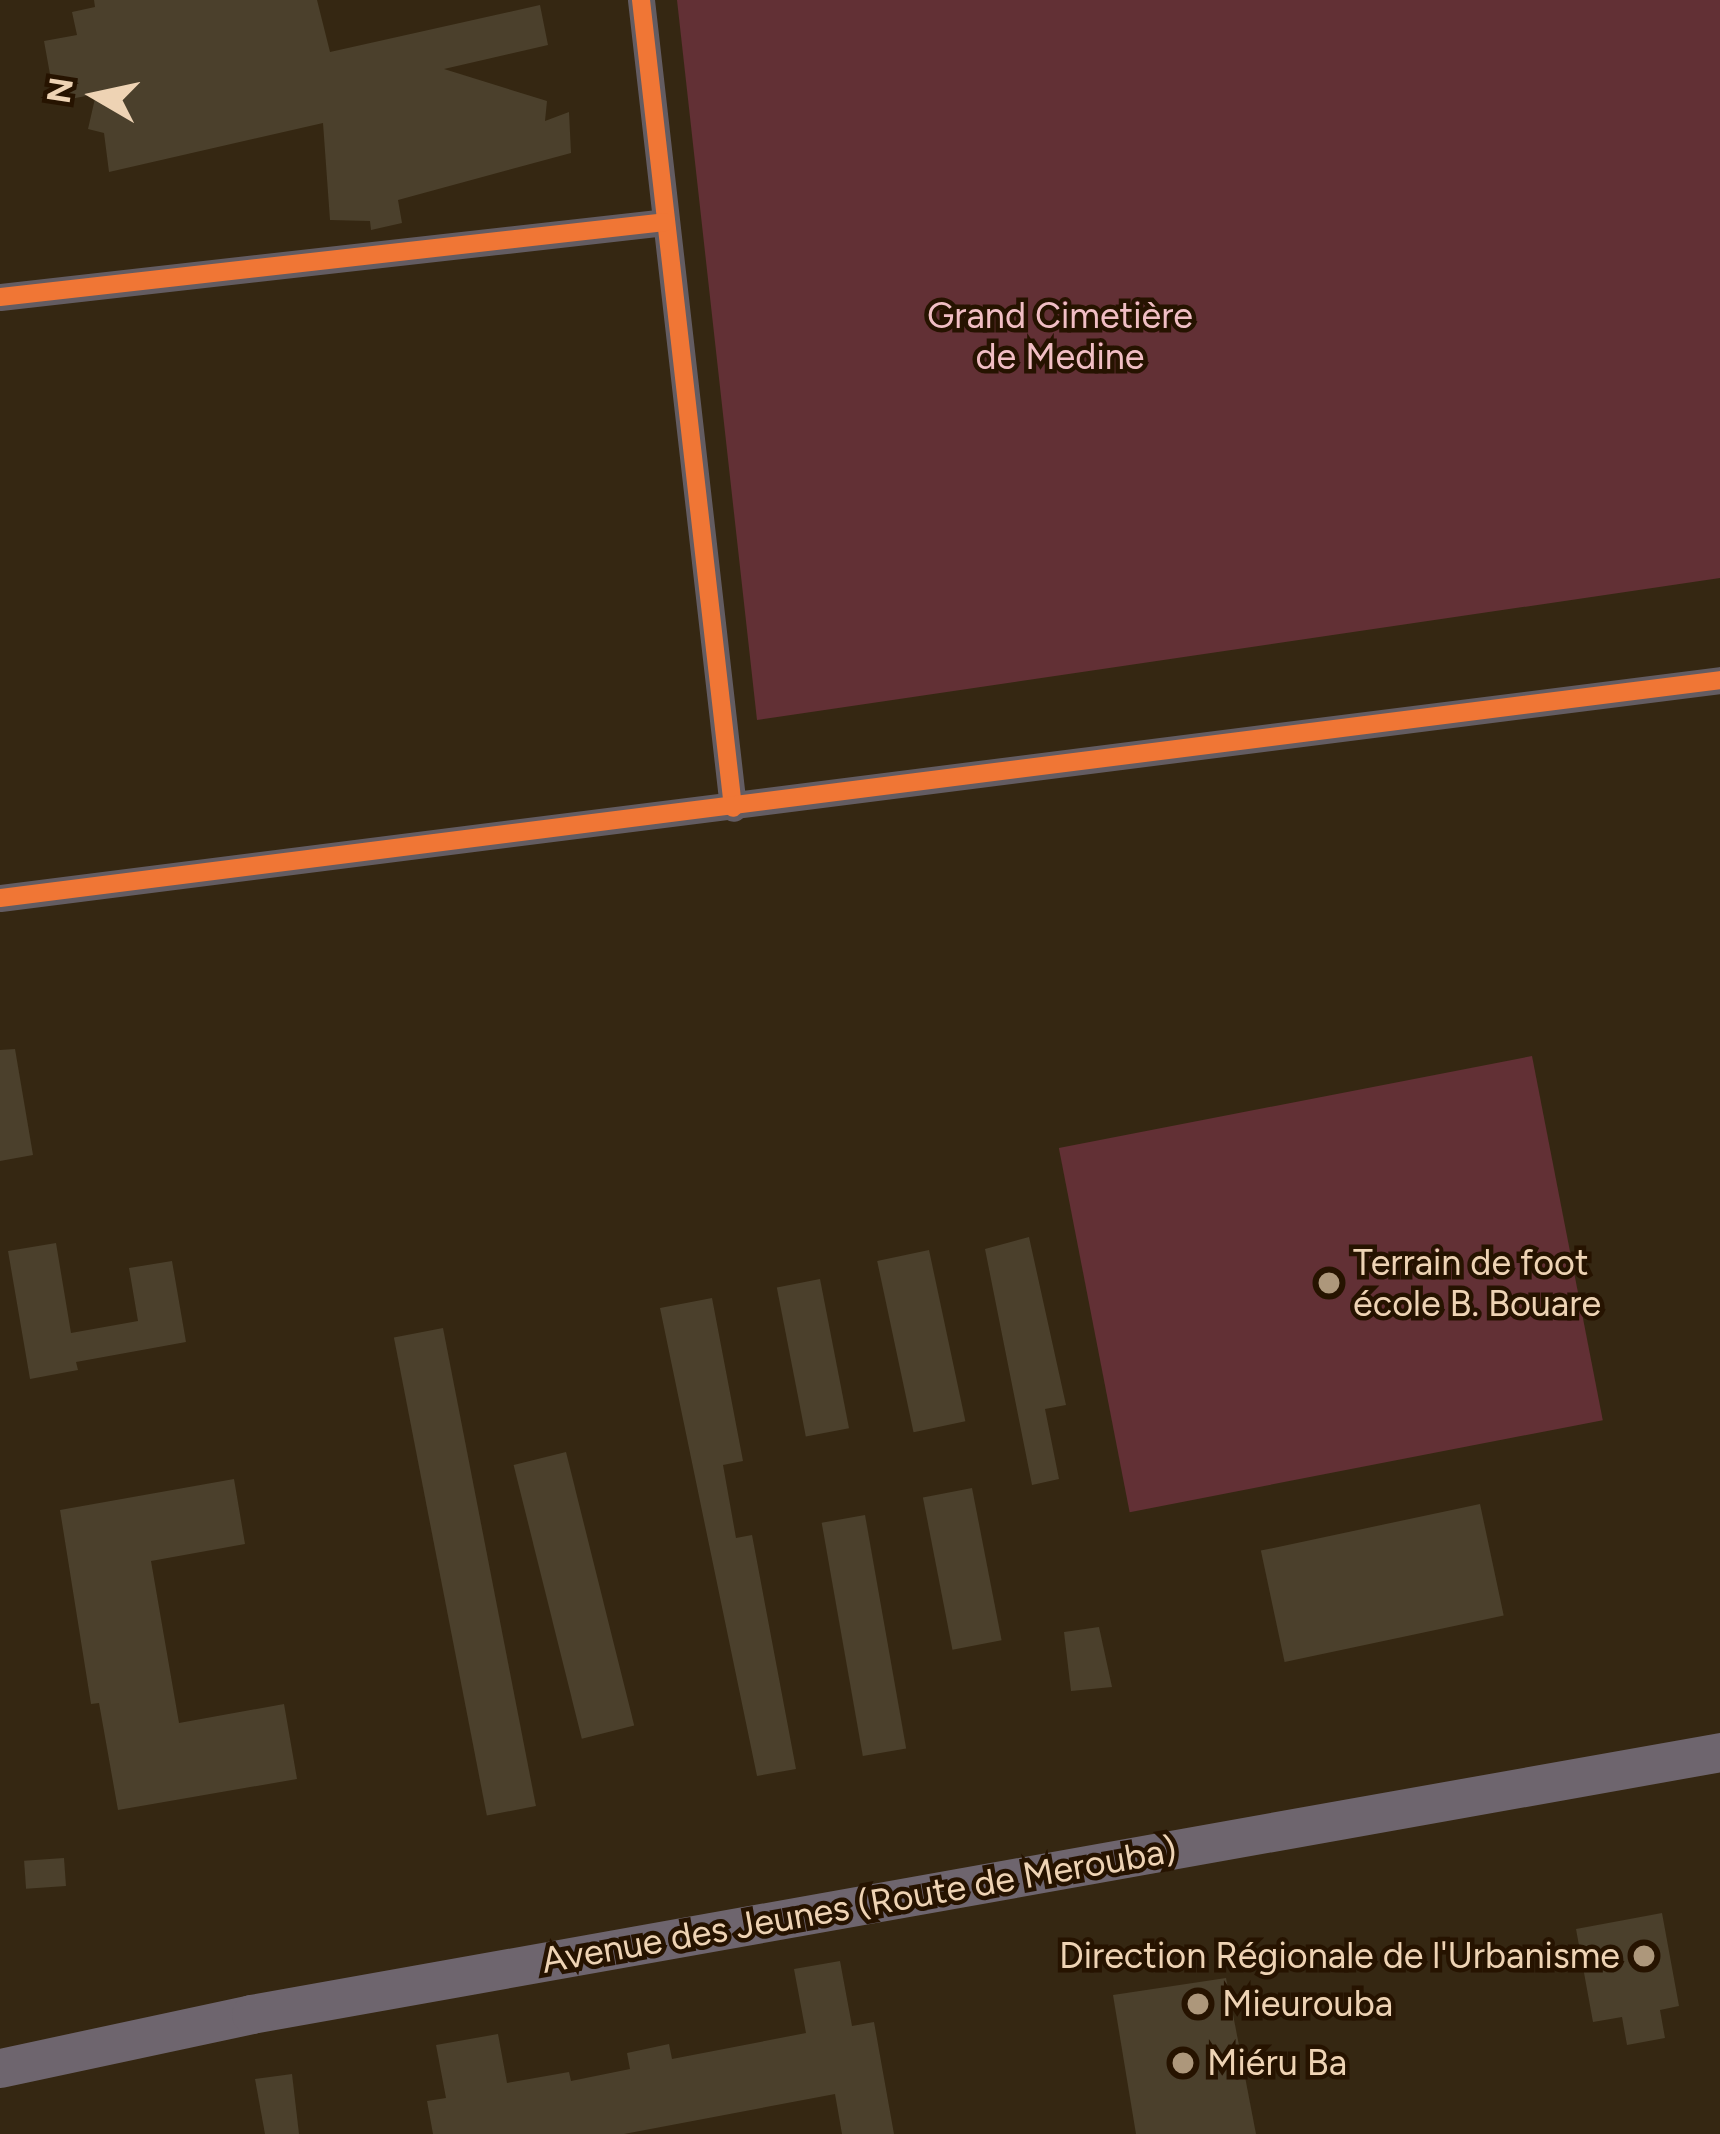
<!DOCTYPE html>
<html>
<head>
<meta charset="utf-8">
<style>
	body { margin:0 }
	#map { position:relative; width:1720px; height:2134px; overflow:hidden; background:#352712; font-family:Figtree,sans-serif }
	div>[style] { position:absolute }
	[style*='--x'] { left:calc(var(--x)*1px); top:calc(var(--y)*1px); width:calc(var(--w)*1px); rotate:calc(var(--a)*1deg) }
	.green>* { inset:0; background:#623035; transform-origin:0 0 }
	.building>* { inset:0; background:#4b402c; transform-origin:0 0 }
	.street>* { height:27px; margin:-13.5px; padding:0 13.5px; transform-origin:13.5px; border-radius:13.5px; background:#635c62 }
	.secondary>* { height:39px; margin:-19.5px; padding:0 19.5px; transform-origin:19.5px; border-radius:19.5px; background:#6e656e }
	.cycleway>* { height:18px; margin:-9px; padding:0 9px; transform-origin:9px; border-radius:9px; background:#f07635 }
	.dots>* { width:33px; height:33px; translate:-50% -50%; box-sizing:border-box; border:6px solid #261300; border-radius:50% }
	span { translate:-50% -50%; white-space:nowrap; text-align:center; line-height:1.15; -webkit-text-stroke:9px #261300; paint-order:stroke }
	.park-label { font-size:36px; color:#f1bec4 }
	.poi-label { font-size:36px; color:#eed3b4 }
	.left { translate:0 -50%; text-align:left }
	.right { translate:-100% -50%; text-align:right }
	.street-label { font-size:36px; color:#eed3b4 }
	.north { position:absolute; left:36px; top:36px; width:120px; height:120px; -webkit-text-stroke:9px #261300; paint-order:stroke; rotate:279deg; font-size:33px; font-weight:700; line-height:48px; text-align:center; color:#eed3b4 }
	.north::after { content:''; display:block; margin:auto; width:42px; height:54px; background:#eed3b4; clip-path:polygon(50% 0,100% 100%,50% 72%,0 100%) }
</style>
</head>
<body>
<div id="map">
	<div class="green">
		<i style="clip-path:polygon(677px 0,1720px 0,1720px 578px,757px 720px)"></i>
		<i style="left:1532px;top:1056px;width:371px;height:482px;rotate:79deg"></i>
	</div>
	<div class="building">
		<i style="clip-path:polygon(94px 0,317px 0,330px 52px,540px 5px,548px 45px,444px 69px,547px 101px,545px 121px,569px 112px,571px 153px,398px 200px,402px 223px,371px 230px,370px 221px,330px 220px,323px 123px,109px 172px,104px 133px,88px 129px,96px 94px,55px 102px,44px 41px,77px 35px,72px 12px,95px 7px)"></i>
		<i style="clip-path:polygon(15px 1049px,33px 1155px,0 1161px,0 1050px)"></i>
		<i style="clip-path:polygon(1029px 1237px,1066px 1405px,1045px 1409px,1059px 1479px,1032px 1485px,985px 1249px)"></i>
		<i style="clip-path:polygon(56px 1243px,71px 1333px,138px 1321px,129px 1268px,172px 1261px,186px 1342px,76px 1362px,78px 1370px,30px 1379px,8px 1251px)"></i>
		<i style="left:929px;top:1250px;width:175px;height:53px;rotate:78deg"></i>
		<i style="left:820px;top:1279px;width:152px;height:44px;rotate:79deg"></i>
		<i style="clip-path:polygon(712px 1298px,743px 1461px,723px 1465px,736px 1538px,752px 1535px,796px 1769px,757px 1776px,660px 1308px)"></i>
		<i style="left:443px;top:1328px;width:487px;height:50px;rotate:79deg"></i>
		<i style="left:566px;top:1452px;width:282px;height:54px;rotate:76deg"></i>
		<i style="clip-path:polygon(234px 1479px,245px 1544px,151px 1561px,179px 1723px,284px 1704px,297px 1779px,118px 1810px,99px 1703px,91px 1704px,60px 1510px)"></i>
		<i style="left:972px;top:1488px;width:155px;height:50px;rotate:79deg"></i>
		<i style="left:1480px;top:1504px;width:114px;height:224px;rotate:78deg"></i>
		<i style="left:865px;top:1515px;width:237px;height:44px;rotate:80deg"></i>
		<i style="clip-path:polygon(1099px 1627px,1112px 1687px,1071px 1691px,1064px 1632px)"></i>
		<i style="left:64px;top:1858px;width:28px;height:40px;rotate:86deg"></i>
		<i style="clip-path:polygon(1662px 1913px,1679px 2006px,1660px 2010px,1665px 2038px,1627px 2045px,1622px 2017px,1593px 2022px,1576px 1929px)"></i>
		<i style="clip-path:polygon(840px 1961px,852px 2026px,874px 2022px,894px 2134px,842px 2134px,835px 2094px,624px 2134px,433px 2134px,427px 2101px,446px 2098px,436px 2045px,498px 2034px,507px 2083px,569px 2072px,571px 2081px,630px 2069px,627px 2053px,669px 2044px,672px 2059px,806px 2033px,794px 1969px)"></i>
		<i style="clip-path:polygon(1226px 1978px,1256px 2134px,1136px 2134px,1113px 1995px)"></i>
		<i style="clip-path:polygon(292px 2074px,299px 2134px,265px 2134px,255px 2079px)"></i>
	</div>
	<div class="street">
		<i style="--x:641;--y:0;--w:813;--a:83.5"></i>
		<i style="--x:0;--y:297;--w:669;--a:-6.43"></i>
		<i style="--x:0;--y:898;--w:1734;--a:-7.22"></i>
	</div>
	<div class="secondary">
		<i style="--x:0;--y:2068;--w:257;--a:-12.1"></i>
		<i style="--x:251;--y:2014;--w:1492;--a:-10.11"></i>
	</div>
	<div class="cycleway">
		<i style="--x:641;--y:0;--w:813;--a:83.5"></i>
		<i style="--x:0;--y:297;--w:669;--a:-6.43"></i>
		<i style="--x:0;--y:898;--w:1734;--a:-7.22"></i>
	</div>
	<div class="dots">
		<i style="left:1329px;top:1283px;background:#ad977b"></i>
		<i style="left:1644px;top:1956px;background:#ad977b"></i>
		<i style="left:1198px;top:2004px;background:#ad977b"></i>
		<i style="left:1183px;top:2063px;background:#ad977b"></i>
	</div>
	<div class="park-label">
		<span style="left:1060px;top:336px">Grand Cimetière<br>de Medine</span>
	</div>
	<div class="poi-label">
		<span class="left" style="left:1353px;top:1283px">Terrain de foot<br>école B. Bouare</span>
		<span class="right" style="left:1620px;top:1956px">Direction Régionale de l'Urbanisme</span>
		<span class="left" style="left:1222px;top:2004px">Mieurouba</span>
		<span class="left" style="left:1207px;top:2063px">Miéru Ba</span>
	</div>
	<div class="street-label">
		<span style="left:859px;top:1905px;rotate:-10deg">Avenue des Jeunes (Route de Merouba)</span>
	</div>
	<div class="north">N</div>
</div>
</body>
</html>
